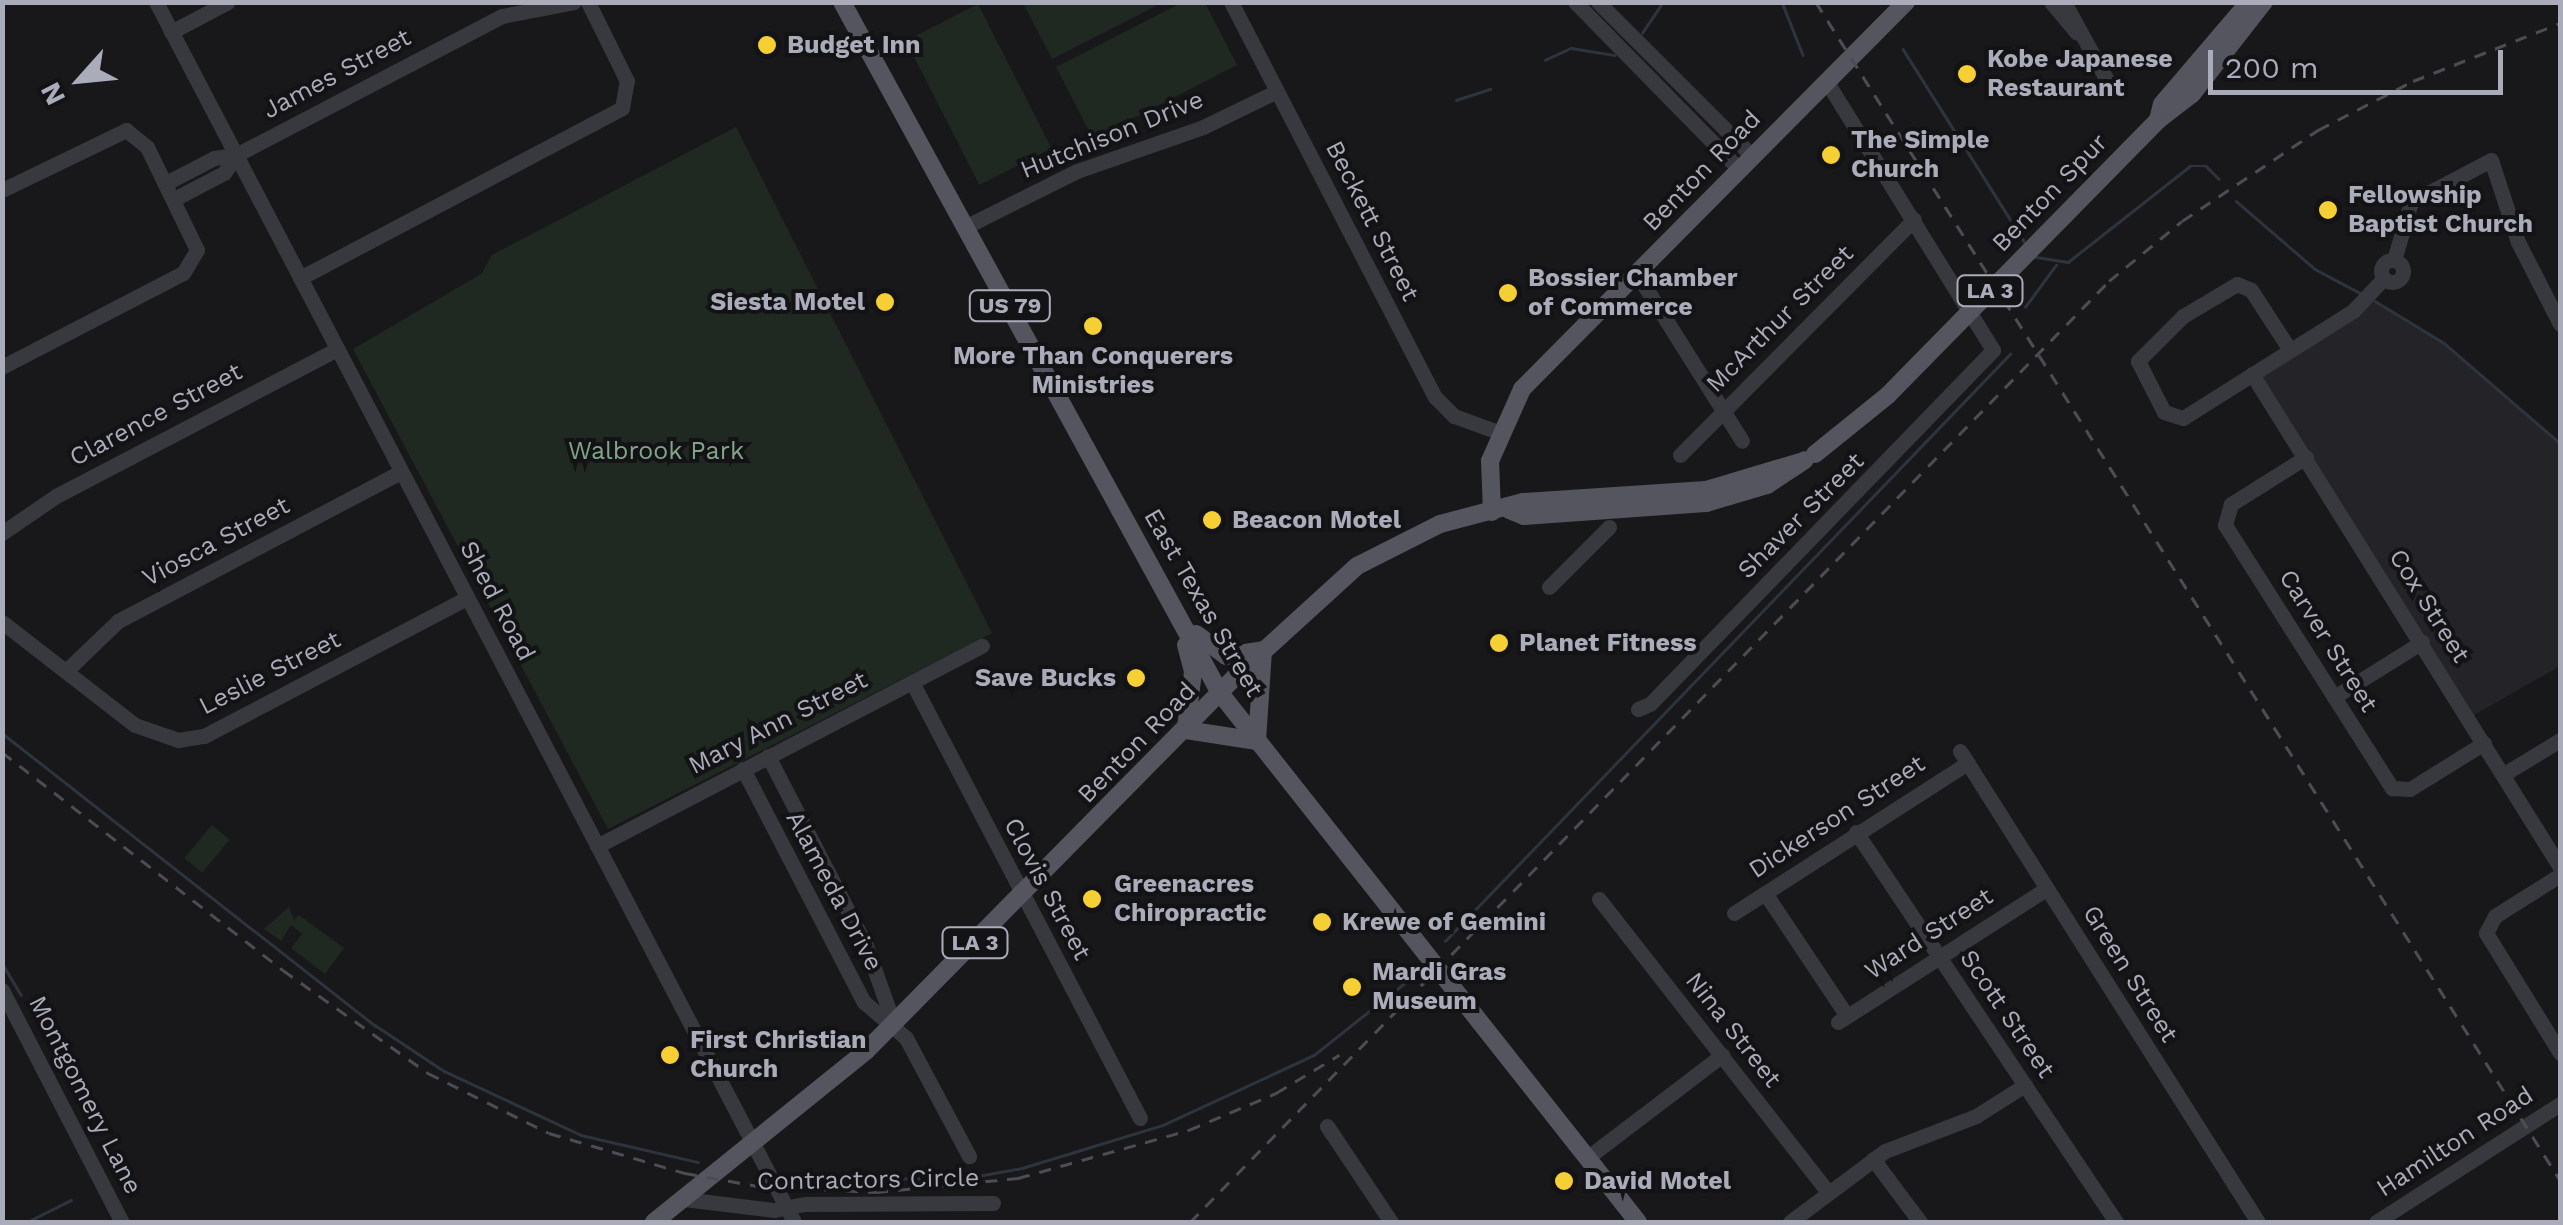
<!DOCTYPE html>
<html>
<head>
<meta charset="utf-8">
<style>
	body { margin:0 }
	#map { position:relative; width:2563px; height:1225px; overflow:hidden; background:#18181a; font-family:"Work Sans",sans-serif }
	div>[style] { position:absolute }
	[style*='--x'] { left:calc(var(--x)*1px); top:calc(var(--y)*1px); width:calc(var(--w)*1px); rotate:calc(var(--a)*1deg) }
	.built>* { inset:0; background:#242327 }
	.green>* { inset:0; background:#1f2821; transform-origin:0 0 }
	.stream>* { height:2.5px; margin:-1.25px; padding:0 1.25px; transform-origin:1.25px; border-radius:1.25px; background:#2d343e }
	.minor>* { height:15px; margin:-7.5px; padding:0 7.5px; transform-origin:7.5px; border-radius:7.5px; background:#38393f }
	.minor>.ring { margin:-7.5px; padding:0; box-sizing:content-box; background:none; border:15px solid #38393f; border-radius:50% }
	.major>* { height:18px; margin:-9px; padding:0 9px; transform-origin:9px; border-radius:9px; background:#54555e }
	.rail>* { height:2.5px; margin-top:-1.25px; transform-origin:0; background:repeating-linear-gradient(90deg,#4b4c54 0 12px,transparent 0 22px) }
	.major-bridge>* { height:18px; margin:-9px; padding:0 9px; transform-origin:9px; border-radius:9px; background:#54555e }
	.dots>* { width:28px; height:28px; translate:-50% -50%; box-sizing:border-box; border:5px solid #131215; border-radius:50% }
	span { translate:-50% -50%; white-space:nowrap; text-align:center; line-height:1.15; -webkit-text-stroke:8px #131215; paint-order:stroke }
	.shield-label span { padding:2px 8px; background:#131215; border:2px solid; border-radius:8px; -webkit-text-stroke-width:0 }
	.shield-label { font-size:22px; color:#aaacba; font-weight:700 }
	.poi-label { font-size:25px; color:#aaacba; font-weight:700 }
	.left { translate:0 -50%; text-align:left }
	.right { translate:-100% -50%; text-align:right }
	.street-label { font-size:25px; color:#aaacba }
	.park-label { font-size:25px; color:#80a588 }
	.frame { position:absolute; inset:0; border:5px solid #aaacba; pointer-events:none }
	.north { position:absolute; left:30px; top:30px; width:100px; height:100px; -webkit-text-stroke:8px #131215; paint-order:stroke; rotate:243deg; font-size:28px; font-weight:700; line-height:40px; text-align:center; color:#aaacba }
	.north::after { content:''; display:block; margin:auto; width:35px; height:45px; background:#aaacba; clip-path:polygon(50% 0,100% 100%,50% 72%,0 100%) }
	.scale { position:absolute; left:2208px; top:50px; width:295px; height:45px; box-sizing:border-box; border:5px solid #aaacba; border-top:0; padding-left:12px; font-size:30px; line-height:35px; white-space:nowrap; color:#aaacba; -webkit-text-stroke:8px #131215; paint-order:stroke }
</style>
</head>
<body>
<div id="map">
	<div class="built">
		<i style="clip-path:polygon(2369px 297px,2444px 343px,2560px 443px,2560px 666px,2469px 718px,2252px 374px)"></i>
	</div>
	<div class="green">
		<i style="clip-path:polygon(1023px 3px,1162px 3px,1052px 59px)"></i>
		<i style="clip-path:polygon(1181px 3px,1205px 3px,1237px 65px,1093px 139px,1056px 67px)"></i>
		<i style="left:978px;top:4px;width:162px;height:81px;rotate:63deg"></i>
		<i style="clip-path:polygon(736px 127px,992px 633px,608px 829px,353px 349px,481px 274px,492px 255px)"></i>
		<i style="left:212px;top:825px;width:23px;height:43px;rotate:40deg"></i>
		<i style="clip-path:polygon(289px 907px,294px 920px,299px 915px,344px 948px,325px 974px,291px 948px,302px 934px,291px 925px,281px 941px,264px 929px)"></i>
	</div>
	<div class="stream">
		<i style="--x:1782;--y:2;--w:57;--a:68.4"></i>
		<i style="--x:1642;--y:33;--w:37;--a:-56"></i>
		<i style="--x:1903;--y:49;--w:229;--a:57.8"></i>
		<i style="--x:1545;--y:60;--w:29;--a:-25"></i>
		<i style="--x:1571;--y:48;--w:44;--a:9.2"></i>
		<i style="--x:1456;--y:100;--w:36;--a:-18"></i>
		<i style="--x:2236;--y:201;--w:104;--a:40.7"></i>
		<i style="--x:2315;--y:269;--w:53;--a:28"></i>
		<i style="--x:2036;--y:257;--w:32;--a:9"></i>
		<i style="--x:2068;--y:262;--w:155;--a:-38.2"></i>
		<i style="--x:2190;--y:166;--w:16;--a:0"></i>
		<i style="--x:2206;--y:166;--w:18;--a:45"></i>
		<i style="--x:2375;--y:301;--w:81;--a:31.3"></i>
		<i style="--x:2444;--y:343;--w:153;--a:40.8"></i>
		<i style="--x:2025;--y:307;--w:52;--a:-53.6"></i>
		<i style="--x:2;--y:733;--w:474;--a:38.1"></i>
		<i style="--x:375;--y:1025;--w:83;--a:33.7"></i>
		<i style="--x:444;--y:1071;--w:151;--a:25"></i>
		<i style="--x:581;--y:1135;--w:120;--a:13"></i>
		<i style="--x:1445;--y:941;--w:815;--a:-46.09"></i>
		<i style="--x:2;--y:963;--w:37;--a:59"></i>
		<i style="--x:781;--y:1177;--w:180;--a:0.6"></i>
		<i style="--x:961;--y:1179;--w:62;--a:-10.2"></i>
		<i style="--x:1022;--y:1168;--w:147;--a:-17"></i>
		<i style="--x:1163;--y:1125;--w:166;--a:-24.9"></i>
		<i style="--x:1314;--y:1055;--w:125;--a:-38.5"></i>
		<i style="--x:27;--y:1222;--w:49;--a:-26.6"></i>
	</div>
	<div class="minor">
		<i style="--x:156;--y:2;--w:1377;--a:62.39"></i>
		<i style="--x:1231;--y:2;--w:445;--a:62.7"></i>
		<i style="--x:1435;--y:397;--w:27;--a:45"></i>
		<i style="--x:1454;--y:416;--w:47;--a:20"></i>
		<i style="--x:1575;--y:2;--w:234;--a:45.5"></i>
		<i style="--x:1598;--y:2;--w:218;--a:45"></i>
		<i style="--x:2051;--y:2;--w:40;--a:50"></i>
		<i style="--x:2064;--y:2;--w:102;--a:61.2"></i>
		<i style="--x:171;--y:32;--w:64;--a:-27.8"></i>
		<i style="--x:166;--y:183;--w:54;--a:-27.5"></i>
		<i style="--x:214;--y:158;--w:22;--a:-8"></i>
		<i style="--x:236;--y:155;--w:300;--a:-27.6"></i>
		<i style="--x:502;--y:16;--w:73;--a:-11"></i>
		<i style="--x:2;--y:190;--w:138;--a:-25.8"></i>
		<i style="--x:126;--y:130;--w:27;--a:39"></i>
		<i style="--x:147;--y:147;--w:114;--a:64.1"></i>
		<i style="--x:197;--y:250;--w:27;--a:121"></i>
		<i style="--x:183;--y:273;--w:204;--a:152.6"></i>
		<i style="--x:174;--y:199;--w:56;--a:-27.5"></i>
		<i style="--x:224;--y:173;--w:22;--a:-56"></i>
		<i style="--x:967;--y:226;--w:123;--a:-26.6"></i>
		<i style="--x:1077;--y:171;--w:133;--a:-19.2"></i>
		<i style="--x:1203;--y:127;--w:82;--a:-25.9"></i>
		<i style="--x:2394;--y:260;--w:60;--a:-73.7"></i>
		<i style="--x:2411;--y:202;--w:90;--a:-27.7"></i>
		<i style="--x:2491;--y:160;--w:86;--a:71.8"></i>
		<i style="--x:2518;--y:242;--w:92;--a:62.9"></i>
		<i class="ring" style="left:2381px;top:260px;width:7px;height:7px"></i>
		<i style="--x:1637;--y:274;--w:197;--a:57.8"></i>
		<i style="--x:300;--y:278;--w:364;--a:-27.8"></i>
		<i style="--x:622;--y:108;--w:27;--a:-80"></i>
		<i style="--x:627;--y:81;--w:88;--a:-116.3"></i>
		<i style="--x:2290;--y:350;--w:72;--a:-123"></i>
		<i style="--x:2251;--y:290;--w:15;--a:-157"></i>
		<i style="--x:2237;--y:284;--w:63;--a:149.3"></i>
		<i style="--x:2183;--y:316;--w:64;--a:135"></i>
		<i style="--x:2138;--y:361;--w:57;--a:63"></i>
		<i style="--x:2164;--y:412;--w:20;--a:18"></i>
		<i style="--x:2183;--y:418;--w:201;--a:-32.2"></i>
		<i style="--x:2353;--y:311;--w:45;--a:-46.8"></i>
		<i style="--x:2252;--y:374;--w:581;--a:58.01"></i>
		<i style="--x:1680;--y:455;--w:332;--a:-45.2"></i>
		<i style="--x:2306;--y:457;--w:89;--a:147.9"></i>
		<i style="--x:2231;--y:504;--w:22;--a:106"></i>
		<i style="--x:2225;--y:525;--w:312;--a:57.6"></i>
		<i style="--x:2392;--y:788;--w:18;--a:3"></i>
		<i style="--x:2410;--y:789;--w:87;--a:-31.9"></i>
		<i style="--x:2;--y:533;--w:65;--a:-34.4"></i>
		<i style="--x:56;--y:496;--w:317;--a:-27.6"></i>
		<i style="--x:1549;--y:587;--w:85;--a:-45"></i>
		<i style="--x:2;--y:622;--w:168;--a:37.8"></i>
		<i style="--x:135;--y:725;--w:46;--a:19.2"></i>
		<i style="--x:178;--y:740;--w:26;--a:-9"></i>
		<i style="--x:204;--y:736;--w:297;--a:-27.7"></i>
		<i style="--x:66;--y:671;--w:72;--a:-43.9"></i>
		<i style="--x:118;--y:621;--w:320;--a:-27.8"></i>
		<i style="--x:912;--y:682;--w:492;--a:62.4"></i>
		<i style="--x:2334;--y:697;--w:104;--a:-32"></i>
		<i style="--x:1638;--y:709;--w:13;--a:-23"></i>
		<i style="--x:1650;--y:704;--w:493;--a:-45.9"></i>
		<i style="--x:1993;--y:350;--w:317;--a:-121.8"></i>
		<i style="--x:1960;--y:751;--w:557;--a:57.68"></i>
		<i style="--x:768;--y:756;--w:214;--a:62.7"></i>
		<i style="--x:866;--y:946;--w:83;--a:70.3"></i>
		<i style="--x:743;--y:769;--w:263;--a:62.6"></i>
		<i style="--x:864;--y:1002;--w:55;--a:40.6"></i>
		<i style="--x:906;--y:1038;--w:134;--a:61.9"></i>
		<i style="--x:2504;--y:774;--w:66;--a:-31.3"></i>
		<i style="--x:1856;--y:832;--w:469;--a:56.3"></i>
		<i style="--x:597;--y:846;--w:434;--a:-27.5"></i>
		<i style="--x:2560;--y:875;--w:77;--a:147.8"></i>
		<i style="--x:2495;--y:916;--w:19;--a:118"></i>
		<i style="--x:2486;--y:933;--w:141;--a:58.3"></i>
		<i style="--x:1765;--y:893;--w:148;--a:56.3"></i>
		<i style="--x:1599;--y:899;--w:372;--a:52"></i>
		<i style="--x:1734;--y:913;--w:278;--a:-32.7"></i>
		<i style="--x:2;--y:990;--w:261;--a:62.7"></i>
		<i style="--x:1838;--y:1022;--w:247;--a:-32.6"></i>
		<i style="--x:1327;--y:1126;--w:115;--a:56.3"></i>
		<i style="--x:1587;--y:1158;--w:170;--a:-37.3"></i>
		<i style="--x:1873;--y:1159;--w:79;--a:53.3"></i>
		<i style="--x:684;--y:1199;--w:91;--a:7"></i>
		<i style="--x:774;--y:1210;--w:33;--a:-11"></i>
		<i style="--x:806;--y:1204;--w:187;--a:-0.3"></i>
		<i style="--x:1790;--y:1222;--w:119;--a:-36.8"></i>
		<i style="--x:1885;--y:1151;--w:97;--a:-21"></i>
		<i style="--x:1976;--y:1116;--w:58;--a:-32.3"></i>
		<i style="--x:2376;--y:1222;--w:219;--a:-32.7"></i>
	</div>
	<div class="major">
		<i style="--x:842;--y:2;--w:788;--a:61.32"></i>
		<i style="--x:1220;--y:693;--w:674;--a:51.69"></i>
		<i style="--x:2158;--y:120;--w:43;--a:-37.4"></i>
		<i style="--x:2192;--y:94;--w:117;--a:-52"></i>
		<i style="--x:2158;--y:120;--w:16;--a:-76"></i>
		<i style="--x:2162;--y:104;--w:134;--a:-49.5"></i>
		<i style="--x:1509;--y:510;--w:16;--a:22"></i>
		<i style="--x:1524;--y:516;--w:182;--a:-4.1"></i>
		<i style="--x:1706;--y:503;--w:64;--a:-16.4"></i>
		<i style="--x:1767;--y:485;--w:45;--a:-33.3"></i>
		<i style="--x:1492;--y:512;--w:51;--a:-92.2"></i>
		<i style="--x:1490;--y:461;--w:79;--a:-66"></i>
		<i style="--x:1522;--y:389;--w:545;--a:-45.22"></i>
		<i style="--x:1196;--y:634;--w:37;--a:36"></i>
		<i style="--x:1226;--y:656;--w:36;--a:-9"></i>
		<i style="--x:1186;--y:645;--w:28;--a:75"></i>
		<i style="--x:1193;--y:672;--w:56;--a:97.1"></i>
		<i style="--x:1186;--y:730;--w:72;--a:8.8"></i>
		<i style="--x:1257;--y:741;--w:91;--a:-86.2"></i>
		<i style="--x:654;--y:1222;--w:272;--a:-38.9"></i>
		<i style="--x:866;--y:1051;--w:524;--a:-45.39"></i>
		<i style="--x:1234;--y:678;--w:166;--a:-42.3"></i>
		<i style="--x:1357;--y:566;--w:93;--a:-26.8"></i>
		<i style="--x:1440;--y:524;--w:86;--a:-14.8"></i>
		<i style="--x:1523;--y:502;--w:183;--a:-3.8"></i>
		<i style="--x:1706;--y:490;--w:98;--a:-16.6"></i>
	</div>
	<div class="rail">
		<i style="--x:1816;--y:2;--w:1393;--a:57.72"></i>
		<i style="--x:2;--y:752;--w:356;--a:37.8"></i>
		<i style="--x:283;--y:970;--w:178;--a:35.4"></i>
		<i style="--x:428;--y:1073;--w:135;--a:26.4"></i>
		<i style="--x:549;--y:1133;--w:142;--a:16.4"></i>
		<i style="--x:685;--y:1173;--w:74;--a:10.1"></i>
		<i style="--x:758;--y:1186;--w:118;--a:2.9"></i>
		<i style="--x:876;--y:1192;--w:143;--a:-5.6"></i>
		<i style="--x:1018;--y:1178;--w:178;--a:-15.7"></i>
		<i style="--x:1189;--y:1130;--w:95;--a:-23"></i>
		<i style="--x:1276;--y:1093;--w:74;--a:-31.1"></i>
		<i style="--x:1190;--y:1222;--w:1315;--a:-45.68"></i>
		<i style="--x:2109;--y:281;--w:94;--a:-39.4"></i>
		<i style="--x:2182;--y:221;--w:164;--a:-33.8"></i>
		<i style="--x:2318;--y:130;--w:107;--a:-27.3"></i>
		<i style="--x:2413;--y:81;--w:158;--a:-21.5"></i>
	</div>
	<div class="major-bridge">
		<i style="--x:1815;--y:454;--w:94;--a:-38.9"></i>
		<i style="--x:1888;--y:395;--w:385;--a:-45.5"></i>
	</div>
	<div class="dots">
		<i style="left:767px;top:45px;background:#f6cf34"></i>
		<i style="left:1967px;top:74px;background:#f6cf34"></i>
		<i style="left:1831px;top:155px;background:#f6cf34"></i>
		<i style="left:2328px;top:210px;background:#f6cf34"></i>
		<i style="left:1508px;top:293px;background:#f6cf34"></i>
		<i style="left:885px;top:302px;background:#f6cf34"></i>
		<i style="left:1093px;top:326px;background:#f6cf34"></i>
		<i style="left:1212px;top:520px;background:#f6cf34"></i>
		<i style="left:1499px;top:643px;background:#f6cf34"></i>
		<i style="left:1136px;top:678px;background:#f6cf34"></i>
		<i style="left:1092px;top:899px;background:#f6cf34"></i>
		<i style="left:1322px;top:922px;background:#f6cf34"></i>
		<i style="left:1352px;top:987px;background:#f6cf34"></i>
		<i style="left:670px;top:1055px;background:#f6cf34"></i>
		<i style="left:1564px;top:1181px;background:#f6cf34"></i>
	</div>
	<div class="shield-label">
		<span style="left:1990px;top:291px">LA 3</span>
		<span style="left:1010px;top:306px">US 79</span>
		<span style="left:975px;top:943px">LA 3</span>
	</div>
	<div class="poi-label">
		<span class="left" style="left:787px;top:45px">Budget Inn</span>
		<span class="left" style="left:1987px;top:74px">Kobe Japanese<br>Restaurant</span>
		<span class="left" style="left:1851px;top:155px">The Simple<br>Church</span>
		<span class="left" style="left:2348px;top:210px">Fellowship<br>Baptist Church</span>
		<span class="left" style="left:1528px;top:293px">Bossier Chamber<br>of Commerce</span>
		<span class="right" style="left:865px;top:302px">Siesta Motel</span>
		<span style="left:1093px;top:371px">More Than Conquerers<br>Ministries</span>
		<span class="left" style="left:1232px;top:520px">Beacon Motel</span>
		<span class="left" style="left:1519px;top:643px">Planet Fitness</span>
		<span class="right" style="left:1116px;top:678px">Save Bucks</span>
		<span class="left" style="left:1114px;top:899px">Greenacres<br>Chiropractic</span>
		<span class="left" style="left:1342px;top:922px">Krewe of Gemini</span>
		<span class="left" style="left:1372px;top:987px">Mardi Gras<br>Museum</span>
		<span class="left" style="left:690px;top:1055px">First Christian<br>Church</span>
		<span class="left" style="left:1584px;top:1181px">David Motel</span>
	</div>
	<div class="street-label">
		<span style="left:337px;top:74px;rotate:-28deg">James Street</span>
		<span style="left:1112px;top:135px;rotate:-22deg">Hutchison Drive</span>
		<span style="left:1702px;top:171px;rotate:-46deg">Benton Road</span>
		<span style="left:2050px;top:193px;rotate:-46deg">Benton Spur</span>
		<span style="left:1372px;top:221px;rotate:63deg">Beckett Street</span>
		<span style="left:1780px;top:319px;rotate:-45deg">McArthur Street</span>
		<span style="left:156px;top:415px;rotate:-28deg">Clarence Street</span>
		<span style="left:1801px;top:516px;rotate:-45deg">Shaver Street</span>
		<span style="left:216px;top:542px;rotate:-28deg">Viosca Street</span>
		<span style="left:497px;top:601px;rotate:62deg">Shed Road</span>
		<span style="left:1203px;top:603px;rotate:60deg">East Texas Street</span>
		<span style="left:2429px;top:606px;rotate:58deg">Cox Street</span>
		<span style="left:2328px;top:641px;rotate:58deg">Carver Street</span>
		<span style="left:270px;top:673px;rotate:-27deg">Leslie Street</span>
		<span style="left:778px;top:723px;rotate:-27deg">Mary Ann Street</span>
		<span style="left:1137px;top:743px;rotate:-46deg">Benton Road</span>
		<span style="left:1837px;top:817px;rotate:-33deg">Dickerson Street</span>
		<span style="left:1047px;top:889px;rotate:62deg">Clovis Street</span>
		<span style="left:834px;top:891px;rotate:62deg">Alameda Drive</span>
		<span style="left:1929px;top:934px;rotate:-33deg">Ward Street</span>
		<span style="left:2130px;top:974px;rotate:58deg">Green Street</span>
		<span style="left:2007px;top:1014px;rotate:56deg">Scott Street</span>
		<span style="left:1733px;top:1030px;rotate:52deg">Nina Street</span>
		<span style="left:85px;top:1095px;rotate:63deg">Montgomery Lane</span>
		<span style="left:2455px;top:1142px;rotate:-33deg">Hamilton Road</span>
		<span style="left:868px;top:1180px;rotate:-1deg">Contractors Circle</span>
	</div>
	<div class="park-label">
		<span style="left:656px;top:451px">Walbrook Park</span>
	</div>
	<div class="frame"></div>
	<div class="north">N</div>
	<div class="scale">200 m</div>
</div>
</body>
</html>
